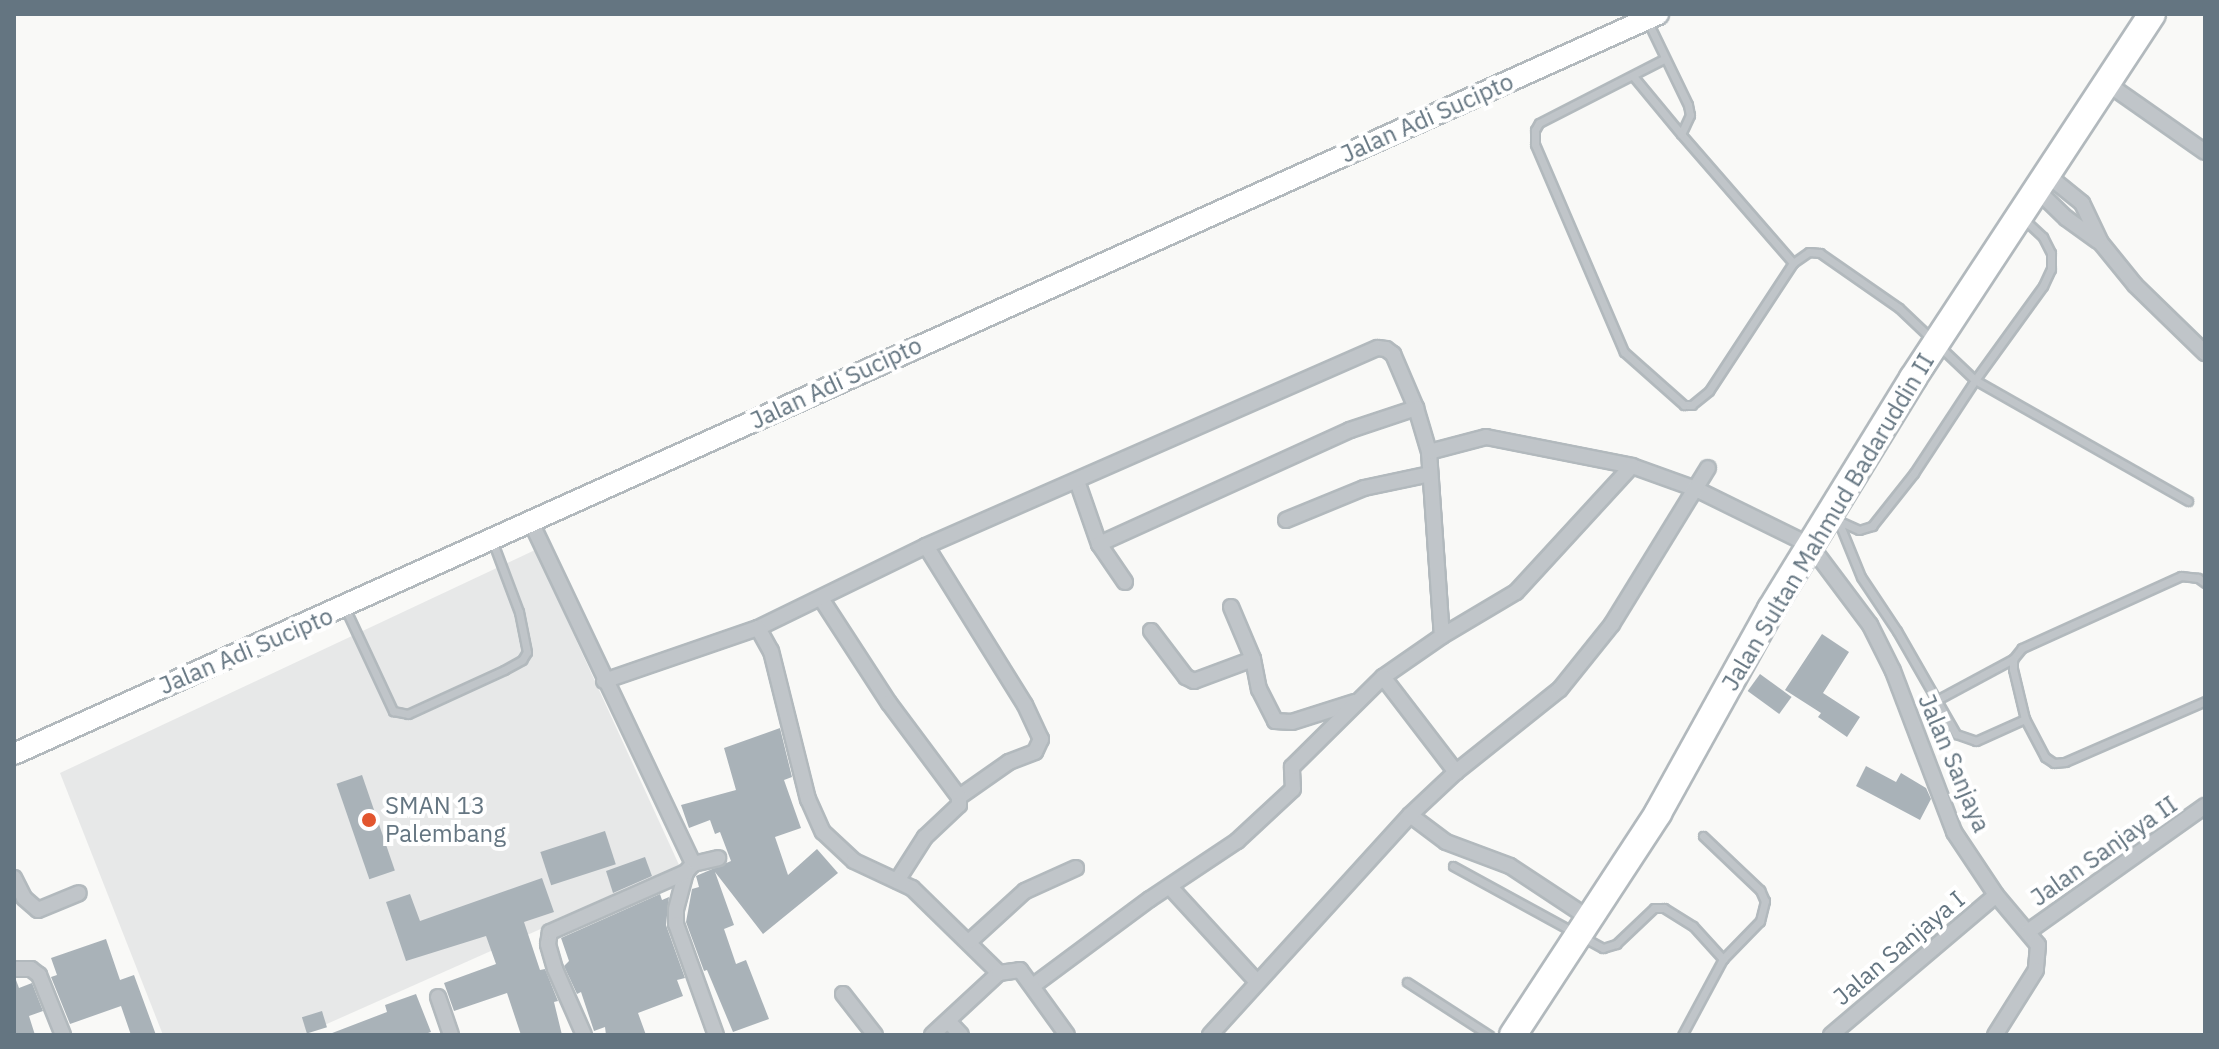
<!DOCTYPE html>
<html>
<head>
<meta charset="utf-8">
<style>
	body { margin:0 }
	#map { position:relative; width:2219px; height:1049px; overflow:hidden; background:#f9f9f7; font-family:"IBM Plex Sans",sans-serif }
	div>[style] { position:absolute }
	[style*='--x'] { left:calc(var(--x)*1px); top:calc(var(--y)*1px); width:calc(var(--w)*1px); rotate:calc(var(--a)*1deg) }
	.built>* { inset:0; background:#e7e8e8 }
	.building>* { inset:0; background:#a9b2b8; transform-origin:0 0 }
	.roads { filter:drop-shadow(2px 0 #b2b9bd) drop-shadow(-2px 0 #b2b9bd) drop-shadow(0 2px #b2b9bd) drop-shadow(0 -2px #b2b9bd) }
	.lane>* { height:7px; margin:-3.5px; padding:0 3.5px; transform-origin:3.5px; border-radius:3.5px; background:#c0c5c9 }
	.street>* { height:14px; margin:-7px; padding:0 7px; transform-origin:7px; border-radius:7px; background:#c0c5c9 }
	.secondary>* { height:20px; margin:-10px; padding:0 10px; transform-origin:10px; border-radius:10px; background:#fff }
	.highway>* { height:26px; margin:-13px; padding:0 13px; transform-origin:13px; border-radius:13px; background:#fff }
	.dots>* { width:22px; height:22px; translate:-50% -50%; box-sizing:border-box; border:4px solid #fff; border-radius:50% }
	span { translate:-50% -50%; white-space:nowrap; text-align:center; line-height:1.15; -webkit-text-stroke:8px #fff; paint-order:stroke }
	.street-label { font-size:24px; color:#647581 }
	.poi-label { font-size:24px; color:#647581 }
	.left { translate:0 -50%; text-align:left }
	.frame { position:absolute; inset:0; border:16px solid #647581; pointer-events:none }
</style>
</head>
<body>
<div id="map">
	<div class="built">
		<i style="clip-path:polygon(535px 550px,680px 867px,302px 1035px,163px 1035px,60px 773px)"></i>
	</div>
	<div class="building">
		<i style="clip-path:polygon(1822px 634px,1849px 652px,1823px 693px,1860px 717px,1847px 737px,1818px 717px,1821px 713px,1785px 690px)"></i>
		<i style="left:1760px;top:674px;width:39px;height:21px;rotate:36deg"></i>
		<i style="clip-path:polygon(780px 728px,792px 777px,784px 780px,801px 828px,775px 837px,788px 875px,817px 849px,838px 873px,763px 934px,715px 872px,734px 925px,724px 929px,736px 964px,746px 960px,769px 1019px,733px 1032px,707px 970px,704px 971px,686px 922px,692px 889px,699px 887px,696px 876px,731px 861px,720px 832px,715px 834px,710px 820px,689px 828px,681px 805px,736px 790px,724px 748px)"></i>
		<i style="clip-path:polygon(1866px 766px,1896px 782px,1901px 773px,1926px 788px,1931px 799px,1920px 820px,1856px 786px)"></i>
		<i style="left:362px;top:775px;width:101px;height:27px;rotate:71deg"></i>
		<i style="left:605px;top:831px;width:35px;height:68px;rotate:72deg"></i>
		<i style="clip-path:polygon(645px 857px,652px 876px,613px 893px,606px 871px)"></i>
		<i style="clip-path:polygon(542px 878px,554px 912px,524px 922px,540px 970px,545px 969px,558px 1001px,554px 1002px,562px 1035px,521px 1035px,507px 993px,454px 1011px,444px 983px,496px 964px,486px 936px,406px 961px,386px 902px,410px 894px,420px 921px)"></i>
		<i style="clip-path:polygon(660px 894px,662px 900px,669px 897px,666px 925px,685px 978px,677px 980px,683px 996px,638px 1013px,646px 1035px,606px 1035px,605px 1027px,594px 1031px,581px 992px,577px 994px,564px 966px,569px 961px,561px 938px)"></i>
		<i style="clip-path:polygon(106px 939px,120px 980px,134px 975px,156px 1035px,131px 1035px,121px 1006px,70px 1024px,51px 977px,57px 975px,51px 958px)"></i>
		<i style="clip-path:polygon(16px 980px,19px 988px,32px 983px,43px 1011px,29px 1016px,35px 1035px,14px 1035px)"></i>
		<i style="clip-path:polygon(416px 994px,431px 1032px,422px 1035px,327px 1035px,387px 1012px,385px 1005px)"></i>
		<i style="left:322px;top:1011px;width:17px;height:21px;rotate:73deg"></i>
	</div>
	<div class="roads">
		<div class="lane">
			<i style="--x:1647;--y:20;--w:94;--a:64.2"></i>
			<i style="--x:1688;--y:105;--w:10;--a:79"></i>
			<i style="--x:1690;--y:115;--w:21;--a:115"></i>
			<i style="--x:1681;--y:134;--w:171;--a:49"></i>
			<i style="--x:1793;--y:263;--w:153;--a:123.3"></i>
			<i style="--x:1709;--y:391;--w:22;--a:141"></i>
			<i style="--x:1692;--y:405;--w:8;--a:180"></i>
			<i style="--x:1684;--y:405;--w:80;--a:-138.5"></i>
			<i style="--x:1624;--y:352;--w:226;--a:-113.2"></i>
			<i style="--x:1535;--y:144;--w:14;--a:-90"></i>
			<i style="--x:1535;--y:130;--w:8;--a:-60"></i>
			<i style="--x:1539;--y:123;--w:140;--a:-27.1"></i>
			<i style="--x:1633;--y:76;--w:75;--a:50.4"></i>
			<i style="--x:1793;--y:263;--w:19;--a:-35"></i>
			<i style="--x:1809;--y:252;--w:11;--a:5"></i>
			<i style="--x:1820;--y:253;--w:96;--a:34.8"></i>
			<i style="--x:1899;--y:308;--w:105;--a:43.5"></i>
			<i style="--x:1975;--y:380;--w:245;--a:29.6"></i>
			<i style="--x:1839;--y:521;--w:22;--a:24"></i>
			<i style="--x:1859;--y:530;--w:14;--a:-17"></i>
			<i style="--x:1872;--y:526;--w:68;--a:-51.6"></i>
			<i style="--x:1914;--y:473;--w:111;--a:-56.7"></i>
			<i style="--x:1975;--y:380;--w:116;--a:-54.1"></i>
			<i style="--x:2043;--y:286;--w:19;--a:-65"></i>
			<i style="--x:2051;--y:269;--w:16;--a:-90"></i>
			<i style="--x:2051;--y:253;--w:18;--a:-117"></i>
			<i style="--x:2043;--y:237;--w:25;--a:-137"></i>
			<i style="--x:1839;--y:523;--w:58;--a:67.8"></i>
			<i style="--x:1861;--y:577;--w:65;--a:56.3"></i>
			<i style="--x:1897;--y:631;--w:119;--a:60.2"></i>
			<i style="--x:1956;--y:734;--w:21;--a:19"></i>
			<i style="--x:1976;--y:741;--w:54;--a:-24.2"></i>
			<i style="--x:2205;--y:583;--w:9;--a:-144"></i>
			<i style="--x:2198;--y:578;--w:17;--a:-173"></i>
			<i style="--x:2181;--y:576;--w:175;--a:155.6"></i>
			<i style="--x:2022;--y:648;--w:14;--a:129"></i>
			<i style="--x:2013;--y:659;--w:10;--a:90"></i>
			<i style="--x:2013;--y:669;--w:51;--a:76.5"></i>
			<i style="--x:2025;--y:719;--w:43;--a:62.2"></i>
			<i style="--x:2045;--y:757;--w:11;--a:34"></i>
			<i style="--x:2054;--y:763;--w:11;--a:-5"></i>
			<i style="--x:2065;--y:762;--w:153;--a:-23.5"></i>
			<i style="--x:345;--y:608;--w:114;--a:65"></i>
			<i style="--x:393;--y:711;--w:15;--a:11"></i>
			<i style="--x:408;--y:714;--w:106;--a:-24.6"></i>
			<i style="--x:504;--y:670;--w:21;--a:-29"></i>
			<i style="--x:522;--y:660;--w:9;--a:-58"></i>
			<i style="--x:527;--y:652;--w:41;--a:-101.3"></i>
			<i style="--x:519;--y:612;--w:74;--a:-110.6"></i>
			<i style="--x:1935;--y:701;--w:89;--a:-28.3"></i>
			<i style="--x:1703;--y:836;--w:79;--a:43.5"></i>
			<i style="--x:1760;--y:890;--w:12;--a:66"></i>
			<i style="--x:1765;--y:901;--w:21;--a:104"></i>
			<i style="--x:1760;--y:921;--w:53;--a:134.2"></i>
			<i style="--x:1453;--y:866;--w:171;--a:28.7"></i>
			<i style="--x:1603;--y:948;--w:14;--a:-17"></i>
			<i style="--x:1616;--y:944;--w:52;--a:-43.5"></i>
			<i style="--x:1654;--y:908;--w:10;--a:0"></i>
			<i style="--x:1664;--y:908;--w:34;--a:32"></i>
			<i style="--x:1693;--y:926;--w:45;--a:47.7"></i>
			<i style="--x:1723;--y:959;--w:86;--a:118.3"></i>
			<i style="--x:1407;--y:982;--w:98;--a:32.9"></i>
		</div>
		<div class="street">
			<i style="--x:2108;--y:84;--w:118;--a:35"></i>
			<i style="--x:2046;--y:174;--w:46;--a:38.9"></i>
			<i style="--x:2082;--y:203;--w:44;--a:64.6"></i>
			<i style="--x:2101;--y:243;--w:54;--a:51"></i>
			<i style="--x:2135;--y:285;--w:98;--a:44.2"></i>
			<i style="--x:2036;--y:189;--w:42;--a:44"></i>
			<i style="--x:2066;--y:218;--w:39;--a:36"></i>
			<i style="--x:1429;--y:452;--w:184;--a:86"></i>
			<i style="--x:1077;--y:481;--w:67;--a:70.8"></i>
			<i style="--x:1099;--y:544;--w:46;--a:55.6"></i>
			<i style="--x:530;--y:520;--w:381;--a:64.6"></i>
			<i style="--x:693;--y:864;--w:11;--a:131"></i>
			<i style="--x:686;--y:872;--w:39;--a:105"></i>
			<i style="--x:676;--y:910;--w:14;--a:90"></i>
			<i style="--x:676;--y:924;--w:118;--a:70.2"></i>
			<i style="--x:1286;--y:520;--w:84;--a:-22.3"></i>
			<i style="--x:1364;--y:488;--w:67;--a:-12"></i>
			<i style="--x:1099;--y:544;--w:276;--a:-24.4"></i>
			<i style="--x:1350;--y:430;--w:70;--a:-18.4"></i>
			<i style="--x:926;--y:546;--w:187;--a:58.1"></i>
			<i style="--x:1025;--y:705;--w:38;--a:65"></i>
			<i style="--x:1041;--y:739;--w:14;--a:115"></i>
			<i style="--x:1035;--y:752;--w:28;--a:159"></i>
			<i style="--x:1009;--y:762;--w:61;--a:145"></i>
			<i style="--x:822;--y:600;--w:123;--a:57"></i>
			<i style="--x:889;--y:703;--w:117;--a:53.3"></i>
			<i style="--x:959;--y:797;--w:8;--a:90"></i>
			<i style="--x:959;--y:805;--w:47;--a:136.7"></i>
			<i style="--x:925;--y:837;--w:52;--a:122.5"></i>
			<i style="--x:1231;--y:607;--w:56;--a:67.1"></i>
			<i style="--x:758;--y:628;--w:187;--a:-26"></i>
			<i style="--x:926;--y:546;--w:493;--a:-23.7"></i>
			<i style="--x:1378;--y:348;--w:8;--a:7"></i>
			<i style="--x:1386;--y:349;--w:9;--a:36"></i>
			<i style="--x:1393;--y:354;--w:59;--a:66.9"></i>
			<i style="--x:1416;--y:408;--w:46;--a:73.5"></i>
			<i style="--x:1429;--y:452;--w:59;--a:-14.7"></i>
			<i style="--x:1486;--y:437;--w:149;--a:11.2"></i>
			<i style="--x:1632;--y:466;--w:68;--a:19.8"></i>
			<i style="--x:1696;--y:489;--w:127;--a:26.2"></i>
			<i style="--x:1810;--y:545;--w:100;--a:53.1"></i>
			<i style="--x:1870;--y:625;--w:51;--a:63.4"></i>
			<i style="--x:1893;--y:671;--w:172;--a:69.2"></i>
			<i style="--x:1954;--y:832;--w:76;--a:56.3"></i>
			<i style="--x:1996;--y:895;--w:65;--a:50"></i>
			<i style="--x:2038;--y:945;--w:25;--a:95"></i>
			<i style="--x:2036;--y:970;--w:77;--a:122.2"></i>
			<i style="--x:1151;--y:631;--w:58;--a:52.7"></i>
			<i style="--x:1186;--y:677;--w:9;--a:27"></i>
			<i style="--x:1194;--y:681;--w:63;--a:-20.4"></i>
			<i style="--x:1253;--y:659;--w:31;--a:79"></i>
			<i style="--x:1259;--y:689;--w:36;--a:63"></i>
			<i style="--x:1275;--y:721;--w:17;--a:3"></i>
			<i style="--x:1292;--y:722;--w:66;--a:-17.6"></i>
			<i style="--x:1383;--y:677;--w:72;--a:-34.8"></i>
			<i style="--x:1442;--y:636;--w:86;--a:-30.7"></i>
			<i style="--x:1516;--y:592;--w:171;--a:-47.4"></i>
			<i style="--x:604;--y:681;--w:163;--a:-19"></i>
			<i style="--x:758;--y:628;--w:26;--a:61"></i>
			<i style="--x:771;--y:651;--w:153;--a:76"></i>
			<i style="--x:808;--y:799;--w:36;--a:66"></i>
			<i style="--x:823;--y:832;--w:42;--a:43.1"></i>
			<i style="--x:854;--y:861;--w:64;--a:25"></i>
			<i style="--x:912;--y:888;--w:122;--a:44.3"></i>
			<i style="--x:1410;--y:815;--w:45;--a:36.9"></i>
			<i style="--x:1446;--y:842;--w:68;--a:20.6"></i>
			<i style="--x:1510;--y:866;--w:95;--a:33.4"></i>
			<i style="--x:693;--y:864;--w:26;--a:-13"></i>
			<i style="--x:14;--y:878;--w:22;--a:63"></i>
			<i style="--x:24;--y:898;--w:18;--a:41"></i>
			<i style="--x:38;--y:910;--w:44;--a:-22.5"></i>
			<i style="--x:1170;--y:887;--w:129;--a:47.5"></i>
			<i style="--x:2029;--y:931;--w:216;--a:-35.4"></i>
			<i style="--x:970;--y:941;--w:74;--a:-42.3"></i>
			<i style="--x:1025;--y:891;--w:56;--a:-24.3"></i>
			<i style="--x:14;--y:969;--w:17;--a:0"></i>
			<i style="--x:31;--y:969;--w:10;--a:37"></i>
			<i style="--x:39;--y:975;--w:65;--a:68.2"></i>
			<i style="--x:1034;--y:985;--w:144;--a:-36.6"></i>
			<i style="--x:1150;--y:899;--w:105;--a:-33.7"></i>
			<i style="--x:1237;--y:841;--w:76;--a:-42.9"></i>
			<i style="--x:1293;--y:789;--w:22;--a:-93"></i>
			<i style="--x:1292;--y:767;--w:128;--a:-44.7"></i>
			<i style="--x:1383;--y:677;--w:120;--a:52.5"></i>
			<i style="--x:843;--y:994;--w:52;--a:52"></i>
			<i style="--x:438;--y:997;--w:40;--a:71.1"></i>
			<i style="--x:948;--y:1021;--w:19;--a:47"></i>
			<i style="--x:584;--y:1035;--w:72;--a:-113.7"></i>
			<i style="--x:555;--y:969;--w:26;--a:-106"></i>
			<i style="--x:548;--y:944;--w:12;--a:-81"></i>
			<i style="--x:550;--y:932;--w:149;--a:-23.8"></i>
			<i style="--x:932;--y:1035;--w:91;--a:-42.8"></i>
			<i style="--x:999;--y:973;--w:21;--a:-8"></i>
			<i style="--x:1020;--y:970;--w:80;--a:54.1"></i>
			<i style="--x:1210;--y:1035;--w:297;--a:-47.7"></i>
			<i style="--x:1410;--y:815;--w:63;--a:-43.1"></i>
			<i style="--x:1456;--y:772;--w:133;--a:-38.6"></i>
			<i style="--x:1560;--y:689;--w:83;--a:-51.3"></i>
			<i style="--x:1612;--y:624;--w:183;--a:-58.4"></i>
			<i style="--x:1831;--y:1035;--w:216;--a:-40.3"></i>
		</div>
		<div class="secondary">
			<i style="--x:14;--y:754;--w:1803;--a:-24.23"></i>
		</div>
		<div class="highway">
			<i style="--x:1513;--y:1035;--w:265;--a:-56.8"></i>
			<i style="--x:1658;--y:813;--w:233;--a:-61"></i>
			<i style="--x:1771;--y:609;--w:271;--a:-58.4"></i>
			<i style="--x:1913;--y:378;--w:435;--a:-56.7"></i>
		</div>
	</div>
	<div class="dots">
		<i style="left:369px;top:820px;background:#e2552e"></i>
	</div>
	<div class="street-label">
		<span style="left:1427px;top:118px;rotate:-24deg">Jalan Adi Sucipto</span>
		<span style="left:836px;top:383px;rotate:-25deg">Jalan Adi Sucipto</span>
		<span style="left:1828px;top:522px;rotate:-59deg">Jalan Sultan Mahmud Badaruddin II</span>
		<span style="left:246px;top:651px;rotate:-23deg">Jalan Adi Sucipto</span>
		<span style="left:1954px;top:763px;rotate:67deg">Jalan Sanjaya</span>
		<span style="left:2104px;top:851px;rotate:-35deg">Jalan Sanjaya II</span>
		<span style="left:1899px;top:948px;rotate:-40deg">Jalan Sanjaya I</span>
	</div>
	<div class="poi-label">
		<span class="left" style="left:385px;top:820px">SMAN 13<br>Palembang</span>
	</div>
	<div class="frame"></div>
</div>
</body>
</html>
